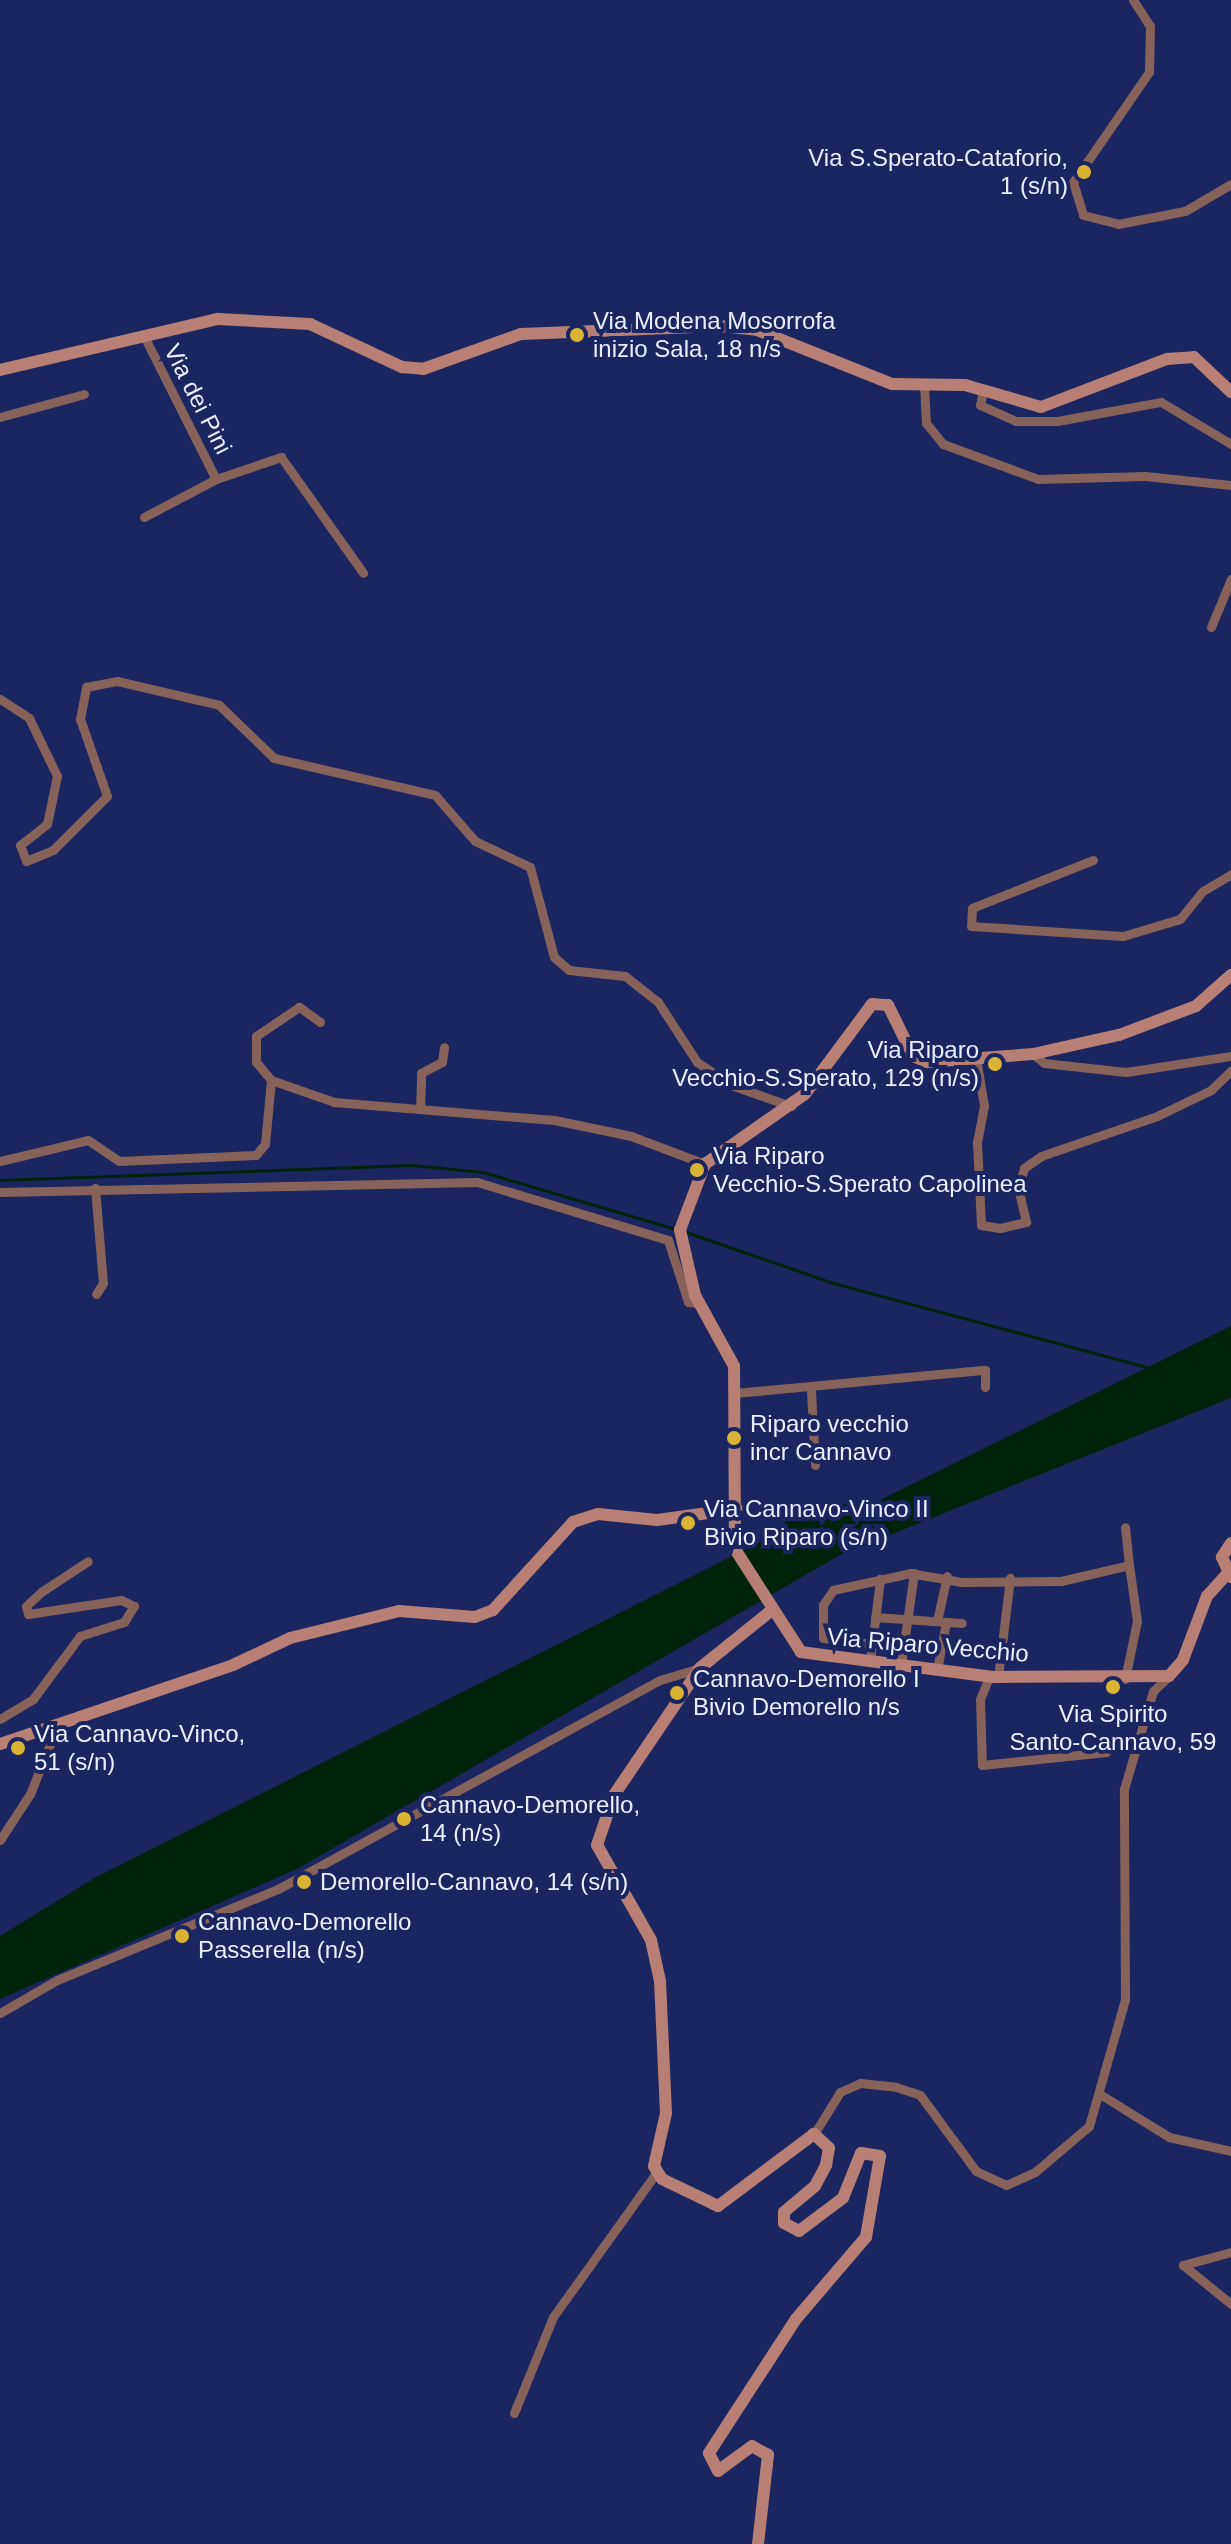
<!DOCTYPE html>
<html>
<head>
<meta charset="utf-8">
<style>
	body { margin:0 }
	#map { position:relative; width:1231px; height:2544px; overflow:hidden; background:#1b2560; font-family:Helvetica,sans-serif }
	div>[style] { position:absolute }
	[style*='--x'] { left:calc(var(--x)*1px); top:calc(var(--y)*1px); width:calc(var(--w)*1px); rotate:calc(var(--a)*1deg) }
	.water>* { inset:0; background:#00240b }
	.stream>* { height:3px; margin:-1.5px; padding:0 1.5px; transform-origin:1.5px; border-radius:1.5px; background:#00240b }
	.street>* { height:9px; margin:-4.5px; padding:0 4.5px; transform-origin:4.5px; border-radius:4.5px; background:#86625b }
	.secondary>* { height:12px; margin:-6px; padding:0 6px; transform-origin:6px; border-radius:6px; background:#b87f74 }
	.dots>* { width:22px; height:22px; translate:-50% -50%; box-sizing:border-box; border:4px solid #1b2560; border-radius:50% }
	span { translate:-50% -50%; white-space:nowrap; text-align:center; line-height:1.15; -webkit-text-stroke:8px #1b2560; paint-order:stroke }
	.poi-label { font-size:24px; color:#eaeffe }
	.right { translate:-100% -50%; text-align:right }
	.left { translate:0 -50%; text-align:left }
	.street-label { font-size:24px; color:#eaeffe }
</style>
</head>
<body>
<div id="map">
	<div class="water">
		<i style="clip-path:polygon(1231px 1326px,1231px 1398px,840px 1555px,297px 1869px,0 1999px,0 1936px,96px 1877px,758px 1543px,805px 1506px,874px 1503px)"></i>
	</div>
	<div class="stream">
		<i style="--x:0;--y:1180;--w:412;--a:-2.1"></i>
		<i style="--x:412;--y:1165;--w:71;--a:5.6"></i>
		<i style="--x:483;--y:1172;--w:200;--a:16.5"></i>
		<i style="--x:686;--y:1232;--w:156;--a:19.1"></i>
		<i style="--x:833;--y:1283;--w:328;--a:15"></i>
	</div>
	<div class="street">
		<i style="--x:1133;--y:0;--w:31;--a:57"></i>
		<i style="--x:1150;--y:26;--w:46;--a:91.2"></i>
		<i style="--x:1149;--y:72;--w:134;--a:124.6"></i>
		<i style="--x:1073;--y:182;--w:34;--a:73"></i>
		<i style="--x:1083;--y:215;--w:36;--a:14"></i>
		<i style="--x:1118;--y:224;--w:68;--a:-11"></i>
		<i style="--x:1185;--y:211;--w:53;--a:-30.4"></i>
		<i style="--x:145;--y:338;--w:158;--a:63.3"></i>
		<i style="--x:924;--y:385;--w:38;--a:87"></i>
		<i style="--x:926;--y:423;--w:27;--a:51"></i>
		<i style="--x:943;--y:444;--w:101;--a:20.2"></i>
		<i style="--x:1038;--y:479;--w:107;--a:-1.6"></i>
		<i style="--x:1145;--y:476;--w:86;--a:6"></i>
		<i style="--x:983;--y:390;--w:15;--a:101"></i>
		<i style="--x:980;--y:405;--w:39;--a:24"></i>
		<i style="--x:1016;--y:421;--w:41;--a:0"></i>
		<i style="--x:1057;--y:421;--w:106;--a:-10.4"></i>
		<i style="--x:1161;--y:402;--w:82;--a:31"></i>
		<i style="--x:0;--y:417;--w:87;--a:-15.3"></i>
		<i style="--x:144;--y:517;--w:81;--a:-27.8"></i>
		<i style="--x:216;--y:479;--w:69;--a:-18.7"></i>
		<i style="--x:281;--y:457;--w:142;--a:54.7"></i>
		<i style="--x:1211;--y:627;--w:52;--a:-67.4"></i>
		<i style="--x:0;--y:699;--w:35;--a:33"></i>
		<i style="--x:29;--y:718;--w:64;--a:64.2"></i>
		<i style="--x:57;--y:776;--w:49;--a:101.8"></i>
		<i style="--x:47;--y:824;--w:34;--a:142"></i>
		<i style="--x:20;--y:845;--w:17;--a:69"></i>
		<i style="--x:26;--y:861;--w:29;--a:-22"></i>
		<i style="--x:53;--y:850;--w:76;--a:-45"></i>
		<i style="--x:107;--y:796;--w:82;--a:-109.3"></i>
		<i style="--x:80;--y:719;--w:33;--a:-79"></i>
		<i style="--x:86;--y:687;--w:32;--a:-11"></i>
		<i style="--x:117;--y:681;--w:105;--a:13.2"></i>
		<i style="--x:219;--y:705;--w:76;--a:43.9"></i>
		<i style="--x:274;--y:758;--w:165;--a:12.9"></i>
		<i style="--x:435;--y:795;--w:61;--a:49"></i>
		<i style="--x:475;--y:841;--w:61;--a:25.3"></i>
		<i style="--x:530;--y:867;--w:93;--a:75.1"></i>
		<i style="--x:554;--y:957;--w:20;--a:41"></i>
		<i style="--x:569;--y:970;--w:56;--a:6.1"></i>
		<i style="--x:625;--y:976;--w:42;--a:38.2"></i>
		<i style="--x:658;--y:1002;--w:72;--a:57"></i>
		<i style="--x:697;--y:1062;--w:41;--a:34.1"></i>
		<i style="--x:731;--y:1085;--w:64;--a:19.3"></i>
		<i style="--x:1093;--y:860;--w:130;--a:158.4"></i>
		<i style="--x:972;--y:908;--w:18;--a:93"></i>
		<i style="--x:971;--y:926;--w:152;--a:3.8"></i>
		<i style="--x:1123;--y:936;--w:59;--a:-16.6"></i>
		<i style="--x:1180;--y:919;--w:36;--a:-51"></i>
		<i style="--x:1203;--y:891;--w:33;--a:-31"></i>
		<i style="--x:320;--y:1022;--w:26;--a:-144"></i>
		<i style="--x:299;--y:1007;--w:52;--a:146"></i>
		<i style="--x:256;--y:1036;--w:26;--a:90"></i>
		<i style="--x:256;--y:1062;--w:23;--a:50"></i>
		<i style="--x:271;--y:1080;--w:67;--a:19.2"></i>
		<i style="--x:334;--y:1102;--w:221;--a:4.7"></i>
		<i style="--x:554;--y:1120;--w:79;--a:11.7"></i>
		<i style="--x:631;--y:1136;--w:79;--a:20.7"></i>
		<i style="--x:1033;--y:1054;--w:14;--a:39"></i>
		<i style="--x:1044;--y:1063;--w:82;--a:6.3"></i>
		<i style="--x:1126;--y:1072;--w:106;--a:-8.7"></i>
		<i style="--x:976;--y:1058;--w:49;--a:80.5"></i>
		<i style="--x:984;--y:1106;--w:38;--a:101"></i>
		<i style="--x:977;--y:1143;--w:82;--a:87.2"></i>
		<i style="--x:981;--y:1225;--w:19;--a:9"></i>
		<i style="--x:1000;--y:1228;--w:27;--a:-13"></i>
		<i style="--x:1026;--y:1222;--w:35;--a:-103"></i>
		<i style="--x:1018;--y:1188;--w:21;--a:-73"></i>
		<i style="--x:1024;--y:1168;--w:21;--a:-35"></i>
		<i style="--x:1041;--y:1156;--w:123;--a:-19"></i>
		<i style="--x:1157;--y:1116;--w:60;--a:-25.7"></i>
		<i style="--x:1211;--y:1090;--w:28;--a:-44"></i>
		<i style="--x:420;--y:1109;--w:36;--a:-88"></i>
		<i style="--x:421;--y:1073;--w:24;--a:-28"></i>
		<i style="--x:442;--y:1062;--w:15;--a:-82"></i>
		<i style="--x:0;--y:1161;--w:90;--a:-13.4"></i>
		<i style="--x:88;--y:1140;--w:37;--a:34"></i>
		<i style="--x:119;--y:1161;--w:137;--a:-2.5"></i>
		<i style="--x:256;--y:1155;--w:14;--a:-51"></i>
		<i style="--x:265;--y:1144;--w:64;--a:-84.6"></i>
		<i style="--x:95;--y:1188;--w:95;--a:85.2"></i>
		<i style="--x:103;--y:1283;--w:13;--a:122"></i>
		<i style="--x:0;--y:1192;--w:477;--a:-1.2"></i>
		<i style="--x:477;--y:1182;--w:200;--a:16.9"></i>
		<i style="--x:668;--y:1240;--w:65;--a:72.1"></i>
		<i style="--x:688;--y:1302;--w:11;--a:5"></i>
		<i style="--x:811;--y:1391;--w:74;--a:86.9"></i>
		<i style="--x:735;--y:1393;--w:251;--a:-5.3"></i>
		<i style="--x:985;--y:1370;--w:17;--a:90"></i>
		<i style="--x:875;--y:1617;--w:87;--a:3.9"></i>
		<i style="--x:937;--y:1621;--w:46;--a:-77.5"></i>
		<i style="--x:872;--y:1644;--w:49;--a:-173"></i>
		<i style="--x:823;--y:1638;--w:33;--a:-90"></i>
		<i style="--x:823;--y:1605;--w:18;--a:-56"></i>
		<i style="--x:833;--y:1590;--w:79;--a:-12.4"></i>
		<i style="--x:910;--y:1573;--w:52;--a:10"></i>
		<i style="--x:961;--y:1582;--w:100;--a:-0.6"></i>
		<i style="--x:1061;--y:1581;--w:70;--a:-13.2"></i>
		<i style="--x:1129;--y:1565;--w:38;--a:-96"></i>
		<i style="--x:870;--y:1661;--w:83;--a:-83"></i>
		<i style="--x:901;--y:1665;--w:93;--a:-82"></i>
		<i style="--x:937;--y:1670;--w:49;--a:-79.4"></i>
		<i style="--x:989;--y:1677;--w:24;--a:112"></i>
		<i style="--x:980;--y:1699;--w:66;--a:88.3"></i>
		<i style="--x:982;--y:1765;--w:125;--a:-6"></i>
		<i style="--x:998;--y:1677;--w:100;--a:-83.1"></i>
		<i style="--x:1125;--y:1679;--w:59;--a:-78.3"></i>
		<i style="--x:1137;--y:1621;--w:57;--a:-98.1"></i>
		<i style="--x:0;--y:1719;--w:39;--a:-31"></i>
		<i style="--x:33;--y:1699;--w:79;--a:-53.3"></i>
		<i style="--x:80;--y:1636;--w:46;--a:-17.7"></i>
		<i style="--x:124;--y:1622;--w:19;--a:-58"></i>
		<i style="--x:134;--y:1606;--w:14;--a:-155"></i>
		<i style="--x:121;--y:1600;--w:94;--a:171.4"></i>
		<i style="--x:28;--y:1614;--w:8;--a:-104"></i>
		<i style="--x:26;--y:1606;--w:21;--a:-43"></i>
		<i style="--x:41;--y:1592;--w:56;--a:-33.4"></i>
		<i style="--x:0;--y:1840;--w:55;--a:-56.9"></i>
		<i style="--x:30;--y:1794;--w:72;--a:-68.1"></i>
		<i style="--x:0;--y:2013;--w:66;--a:-30.1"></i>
		<i style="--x:57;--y:1980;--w:239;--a:-22.4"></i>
		<i style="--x:278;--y:1889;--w:435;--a:-28.7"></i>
		<i style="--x:660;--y:1680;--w:42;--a:-16.7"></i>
		<i style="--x:1103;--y:2096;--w:78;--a:31.8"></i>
		<i style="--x:1169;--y:2137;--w:64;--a:12.7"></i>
		<i style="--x:814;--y:2134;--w:49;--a:-58.2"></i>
		<i style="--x:840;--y:2092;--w:22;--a:-24"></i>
		<i style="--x:860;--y:2083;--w:36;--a:6"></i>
		<i style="--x:896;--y:2087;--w:25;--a:18"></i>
		<i style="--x:920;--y:2095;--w:94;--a:53.6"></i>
		<i style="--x:976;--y:2171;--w:33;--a:25"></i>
		<i style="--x:1006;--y:2185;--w:32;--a:-24"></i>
		<i style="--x:1035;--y:2172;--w:71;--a:-40.4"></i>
		<i style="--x:1089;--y:2126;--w:131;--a:-74.1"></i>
		<i style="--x:1125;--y:2000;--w:211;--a:-90.3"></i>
		<i style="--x:1124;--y:1789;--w:102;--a:-73.5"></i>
		<i style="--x:1153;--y:1691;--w:22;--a:-43"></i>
		<i style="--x:1231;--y:2252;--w:50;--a:164.8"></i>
		<i style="--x:1183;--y:2265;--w:62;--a:39.1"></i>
		<i style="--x:514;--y:2413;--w:104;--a:-67.9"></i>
		<i style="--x:553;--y:2317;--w:177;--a:-54.4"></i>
	</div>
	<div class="secondary">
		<i style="--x:0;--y:370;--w:224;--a:-13.2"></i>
		<i style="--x:218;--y:319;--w:92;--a:3.1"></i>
		<i style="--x:310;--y:324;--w:102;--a:25.1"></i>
		<i style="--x:402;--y:367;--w:21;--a:5"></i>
		<i style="--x:423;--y:369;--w:104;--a:-19.7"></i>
		<i style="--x:521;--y:334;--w:199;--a:-2.3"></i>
		<i style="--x:720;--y:326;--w:37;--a:6"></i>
		<i style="--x:757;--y:330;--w:145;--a:21.8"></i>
		<i style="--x:892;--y:384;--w:73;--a:0.8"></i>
		<i style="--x:965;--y:385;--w:79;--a:16.1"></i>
		<i style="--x:1041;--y:407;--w:135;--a:-20.9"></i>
		<i style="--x:1167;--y:359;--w:27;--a:-4"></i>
		<i style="--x:1194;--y:357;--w:51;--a:43.4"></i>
		<i style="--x:1231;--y:1543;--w:17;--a:123"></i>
		<i style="--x:1222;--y:1557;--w:22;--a:66"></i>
		<i style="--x:1227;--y:1574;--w:30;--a:132"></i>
		<i style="--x:1207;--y:1596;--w:68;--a:110.6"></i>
		<i style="--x:1183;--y:1660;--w:21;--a:131"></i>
		<i style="--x:1169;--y:1676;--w:176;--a:179.7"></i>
		<i style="--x:993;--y:1677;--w:194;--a:-172.6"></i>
		<i style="--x:801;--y:1652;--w:122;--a:-122.7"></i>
		<i style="--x:735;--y:1549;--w:183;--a:-90.3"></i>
		<i style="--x:734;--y:1366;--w:81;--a:-118.8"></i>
		<i style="--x:695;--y:1295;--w:67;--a:-103"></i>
		<i style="--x:680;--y:1230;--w:71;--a:-69.3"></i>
		<i style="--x:705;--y:1164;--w:122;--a:-35"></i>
		<i style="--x:805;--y:1094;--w:112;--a:-53.3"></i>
		<i style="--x:872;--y:1004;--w:16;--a:4"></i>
		<i style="--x:888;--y:1005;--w:57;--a:63.9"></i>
		<i style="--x:913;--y:1056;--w:15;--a:23"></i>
		<i style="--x:927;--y:1062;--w:106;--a:-4.3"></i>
		<i style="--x:1033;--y:1054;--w:88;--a:-12.5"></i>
		<i style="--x:1119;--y:1035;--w:82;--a:-20.6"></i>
		<i style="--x:1196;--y:1006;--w:47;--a:-41.5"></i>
		<i style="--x:0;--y:1744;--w:246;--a:-18.7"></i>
		<i style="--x:233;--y:1665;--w:63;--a:-25.3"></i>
		<i style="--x:290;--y:1638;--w:112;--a:-13.9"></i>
		<i style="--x:399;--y:1611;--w:76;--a:4.5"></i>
		<i style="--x:475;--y:1617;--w:19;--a:-21"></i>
		<i style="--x:493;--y:1610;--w:119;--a:-47.7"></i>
		<i style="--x:573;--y:1522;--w:26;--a:-18"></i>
		<i style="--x:598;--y:1514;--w:59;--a:5.8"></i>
		<i style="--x:657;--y:1520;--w:81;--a:-7.8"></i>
		<i style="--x:758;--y:2544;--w:90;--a:-83.6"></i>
		<i style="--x:768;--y:2455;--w:18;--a:-151"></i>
		<i style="--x:752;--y:2446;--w:42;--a:143.7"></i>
		<i style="--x:718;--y:2471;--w:20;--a:-117"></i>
		<i style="--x:709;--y:2453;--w:160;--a:-57"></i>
		<i style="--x:796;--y:2319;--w:108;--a:-49.5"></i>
		<i style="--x:866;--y:2237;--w:82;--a:-80.2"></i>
		<i style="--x:880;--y:2156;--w:19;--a:-171"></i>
		<i style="--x:861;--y:2153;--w:48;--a:111.8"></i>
		<i style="--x:843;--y:2198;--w:55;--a:143.1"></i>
		<i style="--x:799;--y:2231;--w:17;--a:-152"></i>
		<i style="--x:784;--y:2223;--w:11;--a:-90"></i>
		<i style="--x:784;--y:2212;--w:40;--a:-40"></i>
		<i style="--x:815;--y:2186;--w:24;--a:-62"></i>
		<i style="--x:826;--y:2165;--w:17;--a:-80"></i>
		<i style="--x:829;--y:2148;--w:21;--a:-137"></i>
		<i style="--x:814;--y:2134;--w:120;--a:143.1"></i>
		<i style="--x:718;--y:2206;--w:62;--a:-154.3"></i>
		<i style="--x:662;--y:2179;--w:15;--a:-122"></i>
		<i style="--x:654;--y:2166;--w:54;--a:-77.2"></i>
		<i style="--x:666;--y:2113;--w:132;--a:-92.6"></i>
		<i style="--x:660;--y:1981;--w:42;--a:-102.4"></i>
		<i style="--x:651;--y:1940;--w:109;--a:-119.6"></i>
		<i style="--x:597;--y:1845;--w:53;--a:-71.2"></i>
		<i style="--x:614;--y:1795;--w:153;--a:-55.9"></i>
		<i style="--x:700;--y:1668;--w:92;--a:-38.9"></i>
	</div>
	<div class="dots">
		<i style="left:1084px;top:172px;background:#d9b334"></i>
		<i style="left:577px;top:335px;background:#d9b334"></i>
		<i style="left:995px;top:1064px;background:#d9b334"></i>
		<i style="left:697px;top:1170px;background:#d9b334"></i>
		<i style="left:734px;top:1438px;background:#d9b334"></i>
		<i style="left:688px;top:1523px;background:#d9b334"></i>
		<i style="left:1113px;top:1687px;background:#d9b334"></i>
		<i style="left:677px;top:1693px;background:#d9b334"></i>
		<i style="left:18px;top:1748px;background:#d9b334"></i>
		<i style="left:404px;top:1819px;background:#d9b334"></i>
		<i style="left:304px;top:1882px;background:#d9b334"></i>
		<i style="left:182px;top:1936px;background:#d9b334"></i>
	</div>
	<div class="poi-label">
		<span class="right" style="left:1068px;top:172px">Via S.Sperato-Cataforio,<br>1 (s/n)</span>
		<span class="left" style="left:593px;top:335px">Via Modena Mosorrofa<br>inizio Sala, 18 n/s</span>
		<span class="right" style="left:979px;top:1064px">Via Riparo<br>Vecchio-S.Sperato, 129 (n/s)</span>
		<span class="left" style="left:713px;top:1170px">Via Riparo<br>Vecchio-S.Sperato Capolinea</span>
		<span class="left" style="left:750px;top:1438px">Riparo vecchio<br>incr Cannavo</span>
		<span class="left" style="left:704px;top:1523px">Via Cannavo-Vinco II<br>Bivio Riparo (s/n)</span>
		<span class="left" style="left:693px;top:1693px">Cannavo-Demorello I<br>Bivio Demorello n/s</span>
		<span style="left:1113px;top:1728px">Via Spirito<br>Santo-Cannavo, 59</span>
		<span class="left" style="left:34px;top:1748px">Via Cannavo-Vinco,<br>51 (s/n)</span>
		<span class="left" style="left:420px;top:1819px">Cannavo-Demorello,<br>14 (n/s)</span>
		<span class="left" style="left:320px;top:1882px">Demorello-Cannavo, 14 (s/n)</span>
		<span class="left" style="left:198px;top:1936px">Cannavo-Demorello<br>Passerella (n/s)</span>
	</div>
	<div class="street-label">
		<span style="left:198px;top:399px;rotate:63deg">Via dei Pini</span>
		<span style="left:928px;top:1645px;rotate:5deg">Via Riparo Vecchio</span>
	</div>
</div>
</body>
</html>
